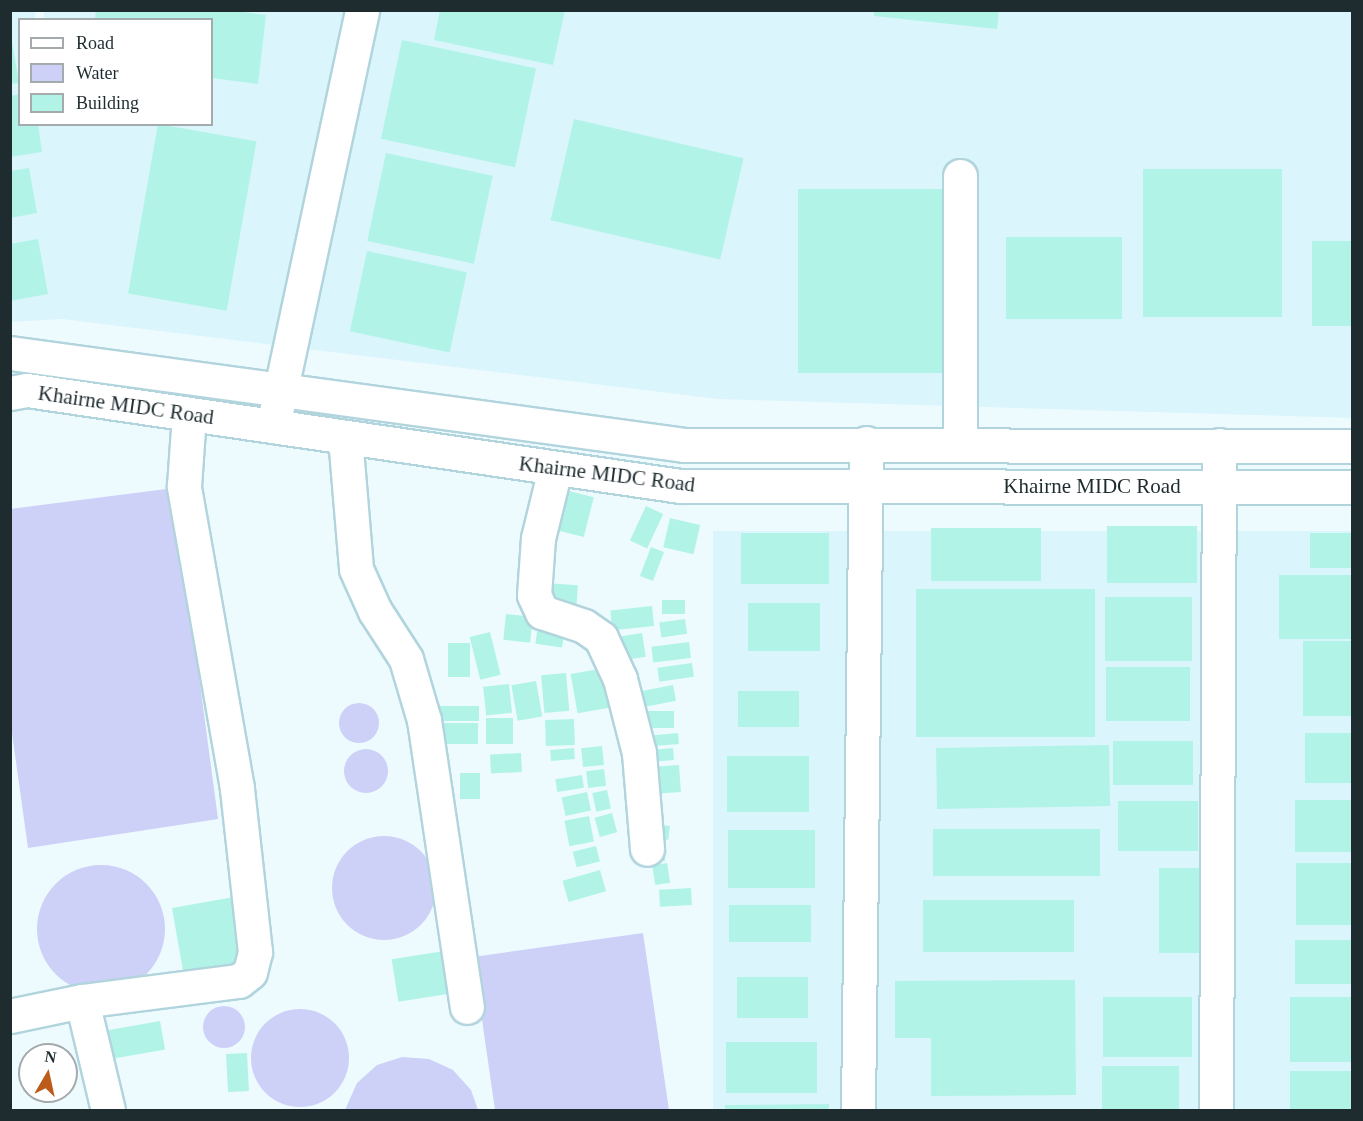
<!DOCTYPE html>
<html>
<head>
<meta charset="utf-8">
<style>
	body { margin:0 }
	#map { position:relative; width:1363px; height:1121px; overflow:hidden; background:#edfbff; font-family:"Times New Roman",serif }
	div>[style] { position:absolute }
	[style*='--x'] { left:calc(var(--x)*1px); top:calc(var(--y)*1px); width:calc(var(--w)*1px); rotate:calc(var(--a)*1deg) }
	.built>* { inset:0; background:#daf5fc; transform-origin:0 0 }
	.water>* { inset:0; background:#cdd1f8 }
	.round { border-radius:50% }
	.building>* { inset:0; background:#b1f4e7; transform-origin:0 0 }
	.roads { filter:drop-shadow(2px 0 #b1d4dd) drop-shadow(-2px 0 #b1d4dd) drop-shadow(0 2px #b1d4dd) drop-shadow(0 -2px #b1d4dd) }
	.minor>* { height:33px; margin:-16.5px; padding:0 16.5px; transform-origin:16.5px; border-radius:16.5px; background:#fff }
	.major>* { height:33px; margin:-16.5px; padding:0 16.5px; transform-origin:16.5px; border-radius:16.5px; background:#fff }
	span { translate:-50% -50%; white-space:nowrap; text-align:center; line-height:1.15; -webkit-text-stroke:4.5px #fff; paint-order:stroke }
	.street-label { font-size:21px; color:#1e2c2f }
	.frame { position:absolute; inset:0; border:12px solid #1e2c2f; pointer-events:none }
	.legend { position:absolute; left:18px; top:18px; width:195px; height:108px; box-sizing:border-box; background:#fff; border:2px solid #a5abac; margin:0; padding:8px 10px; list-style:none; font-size:18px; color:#1e2c2f }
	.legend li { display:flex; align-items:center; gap:12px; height:30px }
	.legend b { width:30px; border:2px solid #a5abac }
	.north { position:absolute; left:18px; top:1043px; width:60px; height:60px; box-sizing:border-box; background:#fff; border:2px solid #a5abac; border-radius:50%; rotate:9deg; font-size:16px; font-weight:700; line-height:24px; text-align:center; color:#1e2c2f }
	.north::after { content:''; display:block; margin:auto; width:21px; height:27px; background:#bc5b1a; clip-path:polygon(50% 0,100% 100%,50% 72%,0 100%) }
</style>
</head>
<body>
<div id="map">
	<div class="built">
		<i style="clip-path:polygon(11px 11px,35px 11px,35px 19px,20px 20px,20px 124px,212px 124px,212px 20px,43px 19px,45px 11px,1352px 11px,1352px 418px,718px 399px,62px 319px,11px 322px)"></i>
		<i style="left:1352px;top:531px;width:579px;height:639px;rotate:90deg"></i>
	</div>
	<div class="water">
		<i style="clip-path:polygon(174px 488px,218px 819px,28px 848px,10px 719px,10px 509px)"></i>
		<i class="round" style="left:339px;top:703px;width:40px;height:40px"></i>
		<i class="round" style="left:344px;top:749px;width:44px;height:44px"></i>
		<i class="round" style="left:332px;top:836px;width:104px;height:104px"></i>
		<i class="round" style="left:37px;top:865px;width:128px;height:128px"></i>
		<i style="clip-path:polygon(643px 933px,669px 1110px,495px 1110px,473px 957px)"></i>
		<i class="round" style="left:203px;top:1006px;width:42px;height:42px"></i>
		<i class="round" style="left:251px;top:1009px;width:98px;height:98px"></i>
		<i style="clip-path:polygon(402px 1057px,429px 1059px,453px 1070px,471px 1090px,478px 1110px,345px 1110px,357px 1083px,377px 1065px)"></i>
	</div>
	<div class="building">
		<i style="clip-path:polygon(96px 10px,229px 10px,266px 15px,258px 84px,212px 78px,212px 20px,95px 20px)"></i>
		<i style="clip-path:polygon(440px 10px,565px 10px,553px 65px,434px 40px)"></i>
		<i style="clip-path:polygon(874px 10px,999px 10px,997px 29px,874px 16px)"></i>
		<i style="clip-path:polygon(10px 30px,19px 83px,10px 84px)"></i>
		<i style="left:402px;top:40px;width:137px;height:101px;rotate:12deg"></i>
		<i style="clip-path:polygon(20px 94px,20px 124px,38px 124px,42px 152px,10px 157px,10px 96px)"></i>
		<i style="left:574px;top:119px;width:174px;height:104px;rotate:13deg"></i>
		<i style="left:158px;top:124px;width:100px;height:172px;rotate:10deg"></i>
		<i style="left:386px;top:153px;width:109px;height:90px;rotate:12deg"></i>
		<i style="clip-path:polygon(29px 168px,37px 213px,10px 218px,10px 171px)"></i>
		<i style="left:1143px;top:169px;width:139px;height:148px"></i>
		<i style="left:943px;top:189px;width:184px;height:145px;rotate:90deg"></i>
		<i style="left:1006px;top:237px;width:116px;height:82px"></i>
		<i style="clip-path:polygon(38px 239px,48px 294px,10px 301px,10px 244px)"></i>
		<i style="left:1312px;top:241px;width:40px;height:85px"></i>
		<i style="left:367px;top:251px;width:102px;height:82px;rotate:12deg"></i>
		<i style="left:553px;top:487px;width:42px;height:41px;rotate:14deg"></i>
		<i style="left:646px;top:506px;width:19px;height:38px;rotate:25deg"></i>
		<i style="left:670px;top:518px;width:31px;height:30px;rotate:13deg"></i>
		<i style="left:1107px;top:526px;width:90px;height:57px"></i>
		<i style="left:931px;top:528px;width:110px;height:53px"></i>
		<i style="left:741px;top:533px;width:88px;height:51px"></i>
		<i style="left:1310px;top:533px;width:42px;height:35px"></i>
		<i style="left:651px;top:547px;width:14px;height:31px;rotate:21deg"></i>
		<i style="left:1279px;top:575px;width:73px;height:64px"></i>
		<i style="left:546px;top:583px;width:32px;height:28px;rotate:4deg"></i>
		<i style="left:916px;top:589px;width:179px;height:148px"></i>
		<i style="left:1105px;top:597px;width:87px;height:64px"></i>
		<i style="left:685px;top:600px;width:14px;height:23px;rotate:90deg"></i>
		<i style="left:748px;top:603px;width:72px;height:48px"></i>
		<i style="left:652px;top:606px;width:20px;height:42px;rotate:84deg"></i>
		<i style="left:506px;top:614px;width:27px;height:26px;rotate:6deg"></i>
		<i style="left:539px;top:618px;width:27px;height:26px;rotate:8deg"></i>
		<i style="left:685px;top:619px;width:15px;height:26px;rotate:82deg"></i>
		<i style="left:490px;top:632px;width:44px;height:21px;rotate:76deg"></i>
		<i style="left:642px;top:633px;width:24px;height:31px;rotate:81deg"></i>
		<i style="left:1303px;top:641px;width:49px;height:75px"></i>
		<i style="left:689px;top:642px;width:16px;height:38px;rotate:83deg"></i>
		<i style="left:448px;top:643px;width:22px;height:34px"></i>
		<i style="left:692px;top:663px;width:14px;height:35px;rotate:82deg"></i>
		<i style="left:610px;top:667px;width:40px;height:40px;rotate:80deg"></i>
		<i style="left:1106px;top:667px;width:84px;height:54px"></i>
		<i style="left:566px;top:673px;width:38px;height:25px;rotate:85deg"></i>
		<i style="left:536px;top:681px;width:36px;height:25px;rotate:80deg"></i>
		<i style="left:509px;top:684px;width:29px;height:26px;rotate:84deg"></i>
		<i style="left:673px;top:685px;width:16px;height:38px;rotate:79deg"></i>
		<i style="left:738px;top:691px;width:61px;height:36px"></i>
		<i style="left:479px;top:706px;width:15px;height:41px;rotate:90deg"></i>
		<i style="left:639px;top:711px;width:35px;height:17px"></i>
		<i style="left:486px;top:718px;width:27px;height:26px"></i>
		<i style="left:574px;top:719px;width:26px;height:29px;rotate:88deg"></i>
		<i style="left:478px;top:723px;width:21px;height:42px;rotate:90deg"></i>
		<i style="left:678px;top:733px;width:11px;height:36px;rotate:85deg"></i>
		<i style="left:1305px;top:733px;width:47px;height:50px"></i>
		<i style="left:1113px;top:741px;width:80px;height:44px"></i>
		<i style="left:1109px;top:745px;width:61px;height:173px;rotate:89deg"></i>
		<i style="left:602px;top:746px;width:19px;height:21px;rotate:84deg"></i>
		<i style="left:574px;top:748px;width:11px;height:24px;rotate:85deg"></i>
		<i style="left:673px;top:748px;width:12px;height:20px;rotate:85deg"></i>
		<i style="left:521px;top:753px;width:19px;height:31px;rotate:87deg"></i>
		<i style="left:809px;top:756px;width:56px;height:82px;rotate:90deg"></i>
		<i style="left:679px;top:765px;width:27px;height:32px;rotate:86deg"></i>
		<i style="left:604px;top:769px;width:17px;height:18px;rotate:83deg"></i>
		<i style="left:460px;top:773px;width:20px;height:26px"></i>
		<i style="left:582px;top:775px;width:13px;height:27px;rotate:81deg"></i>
		<i style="left:607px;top:790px;width:19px;height:15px;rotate:78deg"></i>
		<i style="left:587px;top:792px;width:19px;height:26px;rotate:78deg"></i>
		<i style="left:1295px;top:800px;width:57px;height:52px"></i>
		<i style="left:1118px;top:801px;width:80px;height:50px"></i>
		<i style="left:612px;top:813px;width:20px;height:18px;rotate:75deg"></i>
		<i style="left:589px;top:816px;width:26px;height:25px;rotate:79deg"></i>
		<i style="left:652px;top:824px;width:18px;height:14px;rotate:6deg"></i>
		<i style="left:933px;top:829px;width:167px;height:47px"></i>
		<i style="left:728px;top:830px;width:87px;height:58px"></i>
		<i style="left:649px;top:845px;width:16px;height:16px"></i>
		<i style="left:596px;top:846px;width:16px;height:24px;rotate:76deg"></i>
		<i style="left:667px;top:863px;width:20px;height:15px;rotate:81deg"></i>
		<i style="left:1296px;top:863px;width:56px;height:62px"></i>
		<i style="left:1159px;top:868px;width:51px;height:85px"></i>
		<i style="left:600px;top:870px;width:22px;height:39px;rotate:74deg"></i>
		<i style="left:691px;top:888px;width:17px;height:32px;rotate:87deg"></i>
		<i style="left:234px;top:897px;width:78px;height:63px;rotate:80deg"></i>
		<i style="left:1074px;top:900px;width:52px;height:151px;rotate:90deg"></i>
		<i style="left:811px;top:905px;width:37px;height:82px;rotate:90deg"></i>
		<i style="left:1295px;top:940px;width:57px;height:44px"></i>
		<i style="left:444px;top:951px;width:43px;height:53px;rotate:81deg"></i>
		<i style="left:737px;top:977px;width:71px;height:41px"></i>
		<i style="clip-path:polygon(1075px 980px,1076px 1095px,931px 1096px,931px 1038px,895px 1038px,895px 981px)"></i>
		<i style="left:1103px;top:997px;width:89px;height:60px"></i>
		<i style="left:1290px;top:997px;width:62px;height:65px"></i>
		<i style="left:160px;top:1021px;width:29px;height:69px;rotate:80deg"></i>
		<i style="left:726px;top:1042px;width:91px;height:51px"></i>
		<i style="left:247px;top:1053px;width:38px;height:21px;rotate:87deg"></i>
		<i style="left:1102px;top:1066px;width:77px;height:44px"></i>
		<i style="left:1290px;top:1071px;width:62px;height:39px"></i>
		<i style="clip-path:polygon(829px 1104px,829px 1110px,725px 1110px,725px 1105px)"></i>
	</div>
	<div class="roads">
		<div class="minor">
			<i style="--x:960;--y:176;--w:267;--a:90"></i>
			<i style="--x:273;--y:426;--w:425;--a:-77.9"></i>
			<i style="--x:345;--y:437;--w:132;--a:85.2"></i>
			<i style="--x:356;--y:569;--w:46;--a:65.7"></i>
			<i style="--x:375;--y:611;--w:57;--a:57.1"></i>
			<i style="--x:406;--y:659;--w:64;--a:73.6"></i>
			<i style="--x:424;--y:720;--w:290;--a:81.5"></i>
			<i style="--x:555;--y:469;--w:71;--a:103.8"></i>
			<i style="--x:538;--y:538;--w:57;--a:94"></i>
			<i style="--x:534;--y:595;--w:19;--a:65"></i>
			<i style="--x:542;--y:612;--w:44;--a:18.4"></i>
			<i style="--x:584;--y:626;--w:21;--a:35"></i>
			<i style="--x:601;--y:638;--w:45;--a:65.1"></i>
			<i style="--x:620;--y:679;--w:76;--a:75.6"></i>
			<i style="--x:639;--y:753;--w:96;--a:85.2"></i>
			<i style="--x:82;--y:1001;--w:112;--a:76.6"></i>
			<i style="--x:10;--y:1016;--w:74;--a:-11.8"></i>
			<i style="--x:82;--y:1001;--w:158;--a:-7.3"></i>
			<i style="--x:239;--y:981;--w:14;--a:-39"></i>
			<i style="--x:250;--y:972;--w:21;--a:-76"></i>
			<i style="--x:255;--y:952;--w:165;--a:-96.3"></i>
			<i style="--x:237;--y:788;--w:307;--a:-100"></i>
			<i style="--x:184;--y:486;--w:72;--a:-86"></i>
			<i style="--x:858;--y:1110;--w:667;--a:-89.31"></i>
			<i style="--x:1216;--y:1110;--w:665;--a:-89.74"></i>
		</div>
		<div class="major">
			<i style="--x:10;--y:353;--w:680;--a:7.77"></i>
			<i style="--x:684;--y:445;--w:668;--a:0.09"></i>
			<i style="--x:10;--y:393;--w:17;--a:-10"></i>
			<i style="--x:27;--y:390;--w:660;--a:8.36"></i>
			<i style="--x:680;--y:486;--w:672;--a:0.09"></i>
		</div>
	</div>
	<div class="street-label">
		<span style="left:126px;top:405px;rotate:8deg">Khairne MIDC Road</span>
		<span style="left:607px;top:474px;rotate:7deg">Khairne MIDC Road</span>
		<span style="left:1092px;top:486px">Khairne MIDC Road</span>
	</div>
	<div class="frame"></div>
	<ul class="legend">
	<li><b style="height:8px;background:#fff"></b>Road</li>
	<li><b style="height:16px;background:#cdd1f8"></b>Water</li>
	<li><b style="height:16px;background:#b1f4e7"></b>Building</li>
	</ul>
	<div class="north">N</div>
</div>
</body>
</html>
